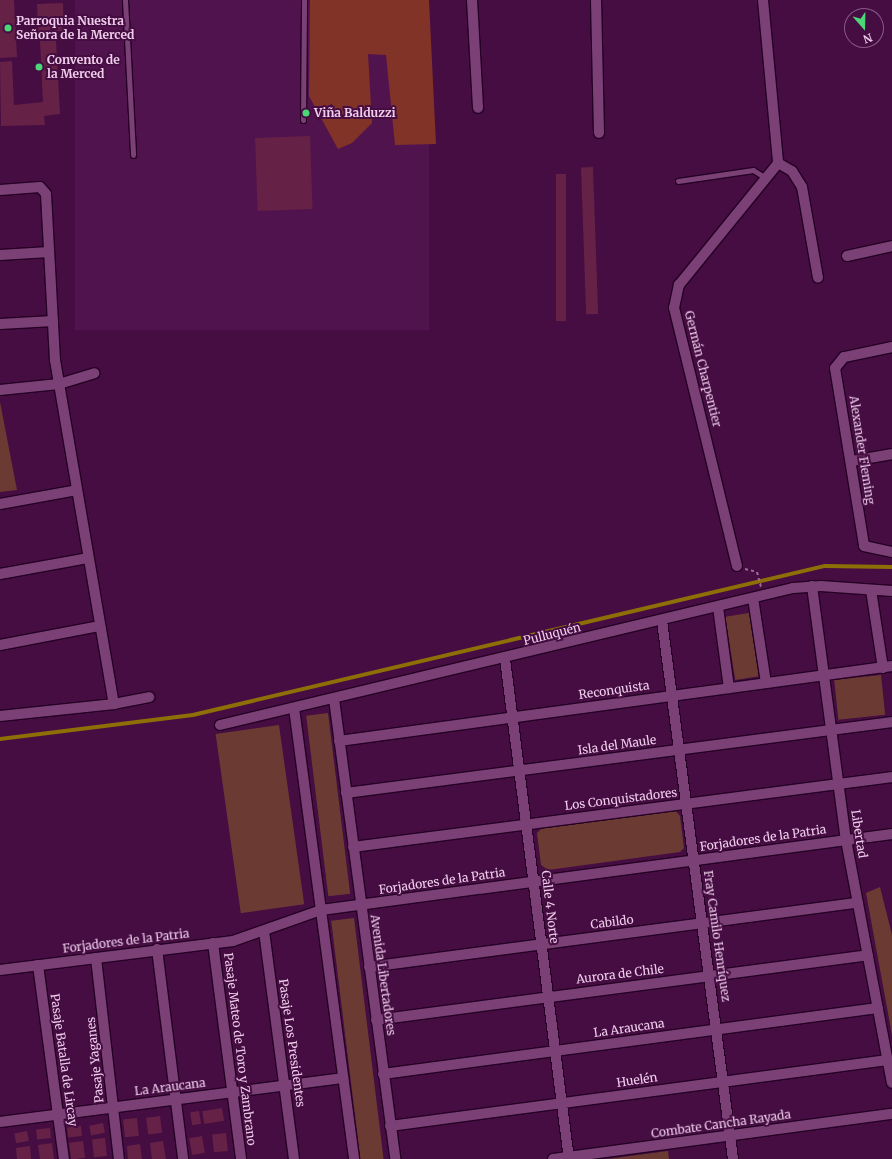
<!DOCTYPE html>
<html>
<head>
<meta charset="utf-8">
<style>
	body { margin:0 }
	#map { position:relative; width:892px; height:1159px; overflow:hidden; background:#450d42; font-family:Merriweather,serif }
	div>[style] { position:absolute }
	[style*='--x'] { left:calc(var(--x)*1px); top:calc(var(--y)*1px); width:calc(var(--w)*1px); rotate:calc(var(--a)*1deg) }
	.built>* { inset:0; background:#51134e; transform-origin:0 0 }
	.green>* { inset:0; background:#6b3b33; transform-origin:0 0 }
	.forest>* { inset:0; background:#823328 }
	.stream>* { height:3.5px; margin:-1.75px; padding:0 1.75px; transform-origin:1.75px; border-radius:1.75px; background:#8c6f06 }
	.building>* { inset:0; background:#662147; transform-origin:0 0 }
	.path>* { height:2px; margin-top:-1px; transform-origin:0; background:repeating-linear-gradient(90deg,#9a6d96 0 3px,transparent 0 6px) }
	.roads { filter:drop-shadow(1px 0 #250024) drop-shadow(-1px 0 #250024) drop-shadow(0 1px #250024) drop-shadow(0 -1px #250024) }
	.service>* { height:5px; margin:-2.5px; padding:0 2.5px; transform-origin:2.5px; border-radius:2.5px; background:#7b4176 }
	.minor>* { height:10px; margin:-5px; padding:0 5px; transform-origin:5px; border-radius:5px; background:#7b4176 }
	.dots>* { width:11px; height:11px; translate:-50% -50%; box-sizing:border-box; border:2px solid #450d42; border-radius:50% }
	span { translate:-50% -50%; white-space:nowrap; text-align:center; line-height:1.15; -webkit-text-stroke:4px #450d42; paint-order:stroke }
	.poi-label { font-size:12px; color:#efcdeb; font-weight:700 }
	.left { translate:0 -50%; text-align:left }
	.street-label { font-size:12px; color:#efcdeb }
	.north { position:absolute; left:844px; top:8px; width:40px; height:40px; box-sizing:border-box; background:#450d42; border:1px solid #895a86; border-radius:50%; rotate:160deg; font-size:11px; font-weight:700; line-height:16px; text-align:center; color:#efcdeb }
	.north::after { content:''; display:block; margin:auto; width:14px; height:18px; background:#4bd677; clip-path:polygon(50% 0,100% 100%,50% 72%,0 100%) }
</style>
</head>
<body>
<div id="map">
	<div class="built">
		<i style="left:75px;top:0;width:354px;height:330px"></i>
	</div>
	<div class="green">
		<i style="clip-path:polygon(0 402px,17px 490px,0 492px)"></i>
		<i style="left:749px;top:613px;width:64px;height:24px;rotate:81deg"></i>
		<i style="left:881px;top:675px;width:40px;height:47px;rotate:84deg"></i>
		<i style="left:328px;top:713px;width:182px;height:22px;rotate:83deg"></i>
		<i style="left:279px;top:725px;width:181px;height:64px;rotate:82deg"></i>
		<i style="clip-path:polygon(673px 808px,680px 816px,684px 848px,680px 852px,548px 870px,541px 865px,537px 833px,542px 828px)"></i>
		<i style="clip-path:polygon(880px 887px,892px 935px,892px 1035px,866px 893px)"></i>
		<i style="left:354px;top:918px;width:243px;height:23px;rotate:83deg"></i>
		<i style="clip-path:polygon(668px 1151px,669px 1159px,608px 1159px)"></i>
	</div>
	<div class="forest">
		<i style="clip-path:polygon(310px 0,429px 0,436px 144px,395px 145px,386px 55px,368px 54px,372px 123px,352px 143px,338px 149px,309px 96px)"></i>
	</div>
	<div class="stream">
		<i style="--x:0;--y:739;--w:194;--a:-7.1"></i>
		<i style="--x:193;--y:715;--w:649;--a:-13.27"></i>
		<i style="--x:825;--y:566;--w:67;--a:0.9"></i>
	</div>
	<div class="building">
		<i style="clip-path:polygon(0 0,14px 0,17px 57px,0 58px)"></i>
		<i style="left:63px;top:3px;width:28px;height:26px;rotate:88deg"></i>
		<i style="clip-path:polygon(56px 40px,60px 114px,44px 116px,45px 125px,1px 126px,0 62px,12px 61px,14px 105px,43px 102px,40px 41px)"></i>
		<i style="left:310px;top:136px;width:73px;height:55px;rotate:88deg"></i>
		<i style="left:593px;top:167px;width:147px;height:12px;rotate:88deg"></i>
		<i style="left:556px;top:174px;width:10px;height:147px"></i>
		<i style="left:222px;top:1108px;width:13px;height:20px;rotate:81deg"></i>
		<i style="left:199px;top:1111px;width:13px;height:9px;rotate:81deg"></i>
		<i style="left:160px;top:1116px;width:17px;height:14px;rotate:83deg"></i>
		<i style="left:137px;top:1118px;width:18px;height:14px;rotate:84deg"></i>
		<i style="left:103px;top:1123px;width:10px;height:14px;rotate:79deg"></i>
		<i style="left:81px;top:1126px;width:10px;height:14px;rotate:84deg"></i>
		<i style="left:50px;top:1128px;width:10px;height:14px;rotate:84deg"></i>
		<i style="left:27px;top:1131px;width:10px;height:13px;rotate:79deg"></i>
		<i style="left:226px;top:1133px;width:18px;height:14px;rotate:84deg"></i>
		<i style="left:202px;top:1136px;width:17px;height:13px;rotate:80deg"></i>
		<i style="left:105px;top:1138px;width:18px;height:13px;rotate:84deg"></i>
		<i style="left:83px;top:1141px;width:17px;height:14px;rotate:83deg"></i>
		<i style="clip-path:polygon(163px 1141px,166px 1159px,152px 1159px,150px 1143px)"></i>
		<i style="clip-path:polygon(52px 1143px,54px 1159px,40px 1159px,38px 1145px)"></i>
		<i style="clip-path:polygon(140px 1144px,142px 1159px,128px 1159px,127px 1146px)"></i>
		<i style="clip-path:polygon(30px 1146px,31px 1159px,17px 1159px,16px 1148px)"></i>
	</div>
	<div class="path">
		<i style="--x:745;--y:569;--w:12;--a:14"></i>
		<i style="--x:757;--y:572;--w:16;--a:75"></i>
	</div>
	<div class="roads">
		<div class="service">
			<i style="--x:125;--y:0;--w:155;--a:87"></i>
			<i style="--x:303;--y:120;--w:120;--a:-89.5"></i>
			<i style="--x:678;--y:181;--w:76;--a:-8.3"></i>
			<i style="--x:753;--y:170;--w:15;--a:32"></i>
		</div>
		<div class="minor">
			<i style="--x:472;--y:0;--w:108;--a:86.8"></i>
			<i style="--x:596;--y:0;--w:133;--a:88.7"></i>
			<i style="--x:763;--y:0;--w:164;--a:84.7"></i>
			<i style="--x:778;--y:163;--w:16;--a:30"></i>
			<i style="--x:792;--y:171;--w:19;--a:58"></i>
			<i style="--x:802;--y:187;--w:92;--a:80"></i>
			<i style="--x:0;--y:190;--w:40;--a:-4.3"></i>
			<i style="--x:40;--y:187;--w:9;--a:49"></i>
			<i style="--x:46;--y:194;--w:166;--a:86.9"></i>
			<i style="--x:55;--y:360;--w:349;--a:80.3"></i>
			<i style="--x:0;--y:255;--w:49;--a:-3.5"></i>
			<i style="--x:847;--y:256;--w:46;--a:-12.5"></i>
			<i style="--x:0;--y:324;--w:53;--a:-3.2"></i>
			<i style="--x:892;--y:347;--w:49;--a:168.2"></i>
			<i style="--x:844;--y:357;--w:14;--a:129"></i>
			<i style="--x:835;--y:368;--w:180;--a:80.7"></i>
			<i style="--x:864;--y:546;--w:29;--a:12"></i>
			<i style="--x:0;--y:390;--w:59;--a:-5.8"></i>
			<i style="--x:59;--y:384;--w:37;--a:-17"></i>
			<i style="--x:852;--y:461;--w:41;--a:-9.9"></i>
			<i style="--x:0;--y:504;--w:78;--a:-10.3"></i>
			<i style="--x:737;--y:566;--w:266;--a:-103.7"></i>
			<i style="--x:674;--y:308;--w:24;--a:-78"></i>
			<i style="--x:679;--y:285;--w:157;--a:-50.9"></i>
			<i style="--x:0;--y:574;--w:89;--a:-10.3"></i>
			<i style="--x:812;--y:586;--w:256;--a:82.4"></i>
			<i style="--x:846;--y:840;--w:247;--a:79.3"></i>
			<i style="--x:871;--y:590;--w:79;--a:81.3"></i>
			<i style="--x:753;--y:598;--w:86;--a:81.3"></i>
			<i style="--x:718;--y:607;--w:82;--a:82.3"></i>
			<i style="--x:662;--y:621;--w:543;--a:82.48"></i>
			<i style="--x:0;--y:645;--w:102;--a:-10.8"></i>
			<i style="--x:505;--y:659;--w:504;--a:82.71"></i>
			<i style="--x:334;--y:699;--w:464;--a:82.4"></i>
			<i style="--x:294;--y:708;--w:455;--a:82.4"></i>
			<i style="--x:0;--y:716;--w:115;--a:-6"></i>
			<i style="--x:114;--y:704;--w:36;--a:-11"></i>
			<i style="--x:220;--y:725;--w:589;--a:-13.45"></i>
			<i style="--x:793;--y:588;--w:28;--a:-4"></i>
			<i style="--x:821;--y:586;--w:71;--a:4"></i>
			<i style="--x:339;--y:741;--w:558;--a:-7.72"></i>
			<i style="--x:346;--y:793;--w:551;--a:-7.41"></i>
			<i style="--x:353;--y:847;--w:544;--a:-7.4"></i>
			<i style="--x:264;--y:931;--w:230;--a:82.5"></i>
			<i style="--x:213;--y:943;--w:218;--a:82.6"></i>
			<i style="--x:157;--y:949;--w:212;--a:82.9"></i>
			<i style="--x:96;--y:958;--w:202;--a:83.5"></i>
			<i style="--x:38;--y:965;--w:196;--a:82.4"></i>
			<i style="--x:369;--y:967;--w:493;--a:-7.5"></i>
			<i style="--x:0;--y:970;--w:235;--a:-7.1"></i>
			<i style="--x:233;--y:941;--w:93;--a:-19.4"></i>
			<i style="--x:321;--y:910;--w:576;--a:-7.58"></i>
			<i style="--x:376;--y:1020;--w:496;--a:-7.5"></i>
			<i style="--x:383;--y:1074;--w:499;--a:-7.6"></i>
			<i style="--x:0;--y:1122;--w:346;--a:-7.3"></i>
			<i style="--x:390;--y:1126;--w:502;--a:-7.55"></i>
			<i style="--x:553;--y:1159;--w:342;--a:-7.6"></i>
		</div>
	</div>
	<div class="dots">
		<i style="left:8px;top:28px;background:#4bd677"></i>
		<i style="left:39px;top:67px;background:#4bd677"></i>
		<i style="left:306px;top:113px;background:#4bd677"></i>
	</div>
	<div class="poi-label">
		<span class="left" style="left:16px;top:28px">Parroquia Nuestra<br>Señora de la Merced</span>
		<span class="left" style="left:47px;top:67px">Convento de<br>la Merced</span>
		<span class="left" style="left:314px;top:113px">Viña Balduzzi</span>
	</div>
	<div class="street-label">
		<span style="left:703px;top:369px;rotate:76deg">Germán Charpentier</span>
		<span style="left:862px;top:450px;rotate:81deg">Alexander Fleming</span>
		<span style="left:552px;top:634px;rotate:-14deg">Pulluquén</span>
		<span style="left:614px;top:690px;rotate:-8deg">Reconquista</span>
		<span style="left:617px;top:745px;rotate:-8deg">Isla del Maule</span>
		<span style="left:621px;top:799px;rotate:-7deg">Los Conquistadores</span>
		<span style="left:859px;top:834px;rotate:81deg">Libertad</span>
		<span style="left:763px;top:838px;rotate:-8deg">Forjadores de la Patria</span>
		<span style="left:442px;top:881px;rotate:-8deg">Forjadores de la Patria</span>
		<span style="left:550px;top:907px;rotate:83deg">Calle 4 Norte</span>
		<span style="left:612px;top:922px;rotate:-7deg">Cabildo</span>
		<span style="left:717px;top:936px;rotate:82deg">Fray Camilo Henríquez</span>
		<span style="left:126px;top:941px;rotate:-7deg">Forjadores de la Patria</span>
		<span style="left:620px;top:974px;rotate:-7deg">Aurora de Chile</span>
		<span style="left:383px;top:975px;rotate:82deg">Avenida Libertadores</span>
		<span style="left:629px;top:1028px;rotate:-8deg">La Araucana</span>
		<span style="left:292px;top:1043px;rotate:82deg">Pasaje Los Presidentes</span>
		<span style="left:240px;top:1049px;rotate:83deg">Pasaje Mateo de Toro y Zambrano</span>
		<span style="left:64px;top:1060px;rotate:82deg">Pasaje Batalla de Lircay</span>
		<span style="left:95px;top:1060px;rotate:-96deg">Pasaje Yaganes</span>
		<span style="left:637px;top:1080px;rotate:-8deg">Huelén</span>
		<span style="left:170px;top:1087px;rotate:-7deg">La Araucana</span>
		<span style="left:721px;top:1124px;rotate:-8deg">Combate Cancha Rayada</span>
	</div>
	<div class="north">N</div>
</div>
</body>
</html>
